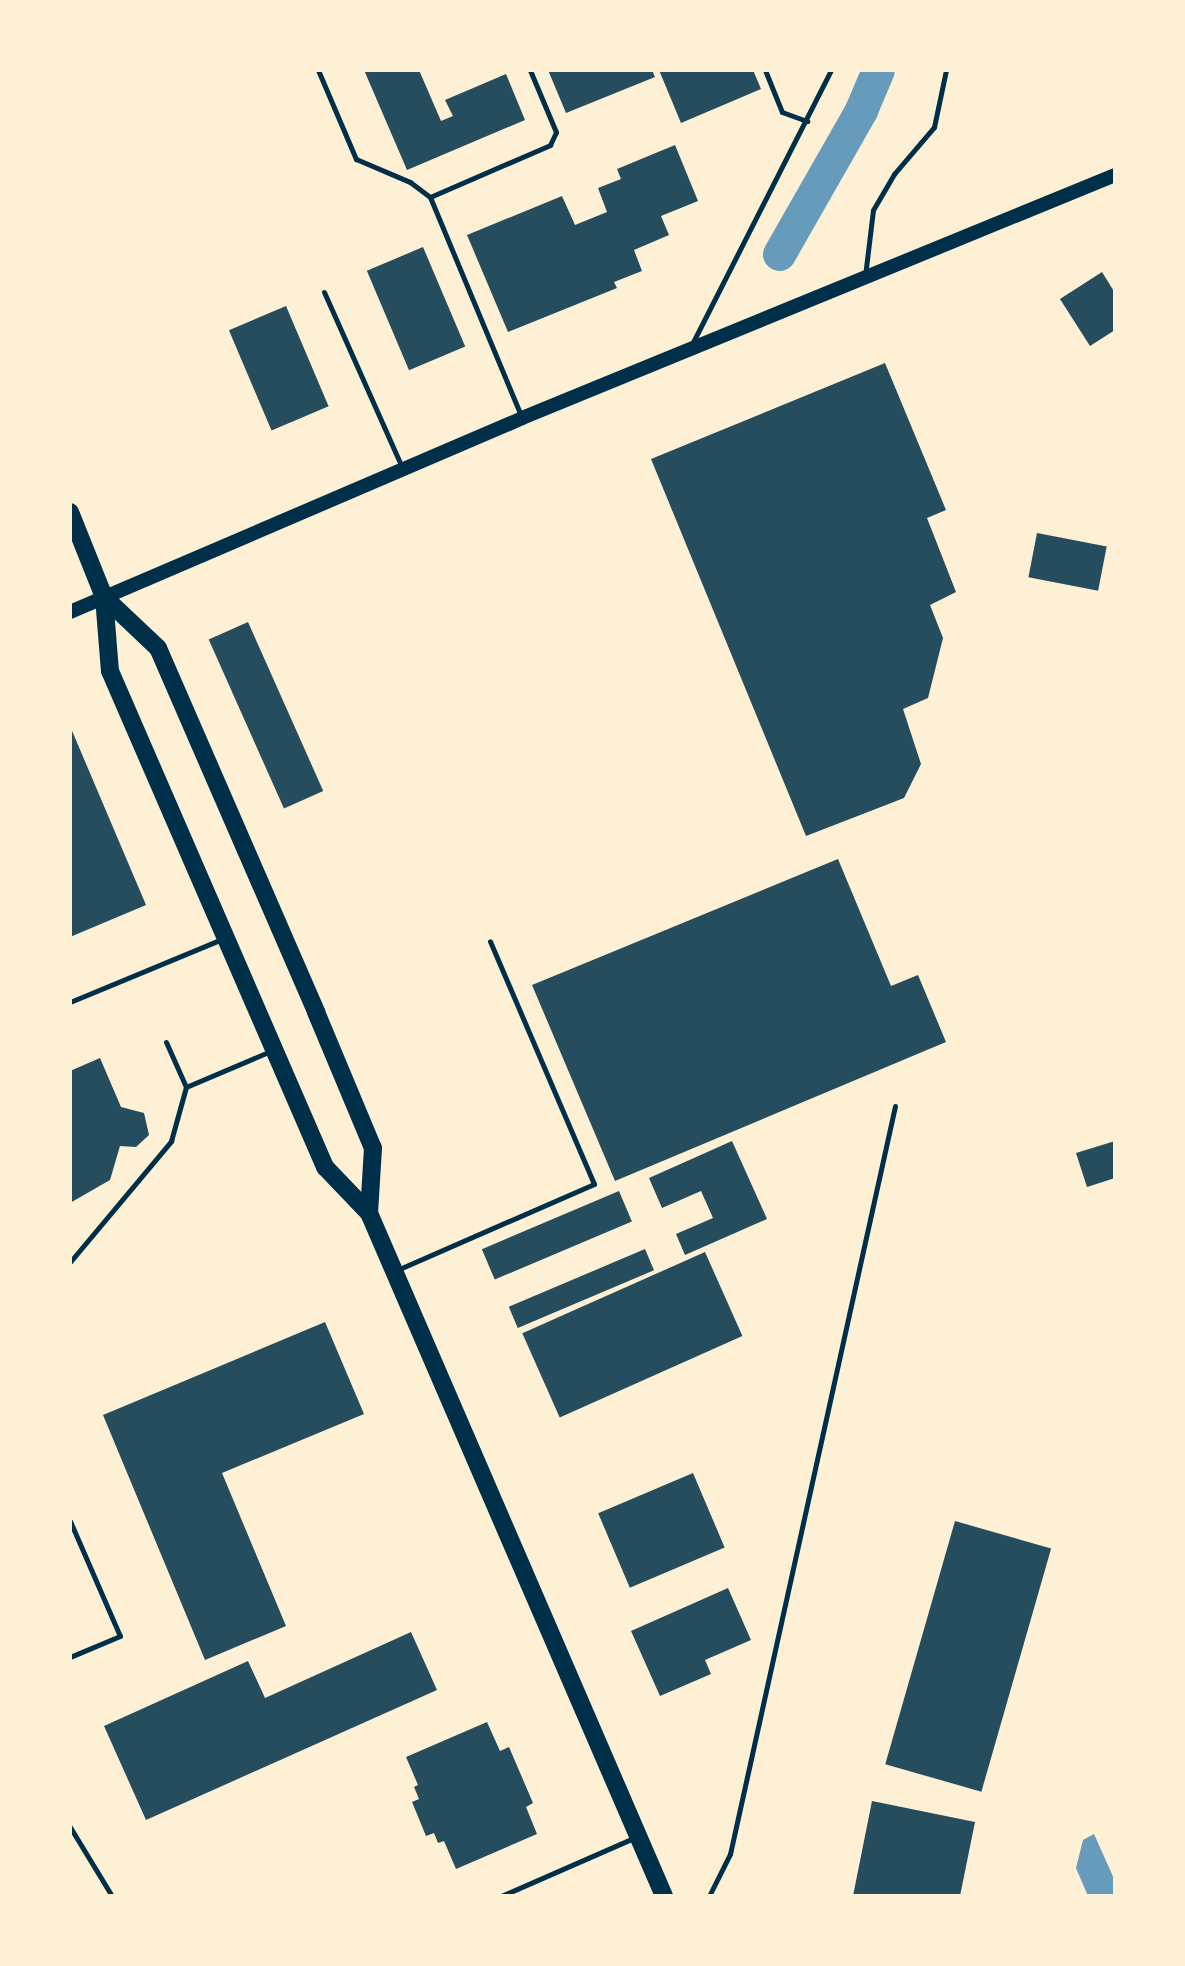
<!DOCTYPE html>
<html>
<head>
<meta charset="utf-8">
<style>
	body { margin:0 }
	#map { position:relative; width:1185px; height:1966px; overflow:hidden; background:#fdf0d5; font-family:Overpass,sans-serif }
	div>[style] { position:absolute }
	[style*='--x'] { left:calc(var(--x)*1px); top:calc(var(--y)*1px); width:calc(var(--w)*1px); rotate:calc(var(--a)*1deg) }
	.water>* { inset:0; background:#669bbc }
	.canal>* { height:33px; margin:-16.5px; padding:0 16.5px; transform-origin:16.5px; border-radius:16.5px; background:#669bbc }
	.building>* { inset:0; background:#264d5e; transform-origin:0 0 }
	.service>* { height:5px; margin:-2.5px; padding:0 2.5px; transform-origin:2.5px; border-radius:2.5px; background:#003049 }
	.secondary>* { height:14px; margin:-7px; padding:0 7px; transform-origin:7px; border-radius:7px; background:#003049 }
	.primary>* { height:18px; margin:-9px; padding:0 9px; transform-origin:9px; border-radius:9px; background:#003049 }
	span { translate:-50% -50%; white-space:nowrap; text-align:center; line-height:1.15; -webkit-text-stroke:6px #fdf0d5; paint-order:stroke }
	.frame { position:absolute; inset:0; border:72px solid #fdf0d5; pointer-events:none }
</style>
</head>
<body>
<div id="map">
	<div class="water">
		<i style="clip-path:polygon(1094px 1834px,1115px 1881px,1115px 1896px,1088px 1896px,1076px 1868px,1083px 1840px)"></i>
	</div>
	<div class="canal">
		<i style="--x:779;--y:254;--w:166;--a:-60.3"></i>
		<i style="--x:861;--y:110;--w:43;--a:-67"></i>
	</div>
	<div class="building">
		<i style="clip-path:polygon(364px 70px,419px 70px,441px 121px,453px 116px,445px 100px,506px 74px,525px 120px,407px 170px)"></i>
		<i style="clip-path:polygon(548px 70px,652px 70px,655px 77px,566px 113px)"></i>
		<i style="clip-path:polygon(659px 70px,753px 70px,761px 89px,681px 123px)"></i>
		<i style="clip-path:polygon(675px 145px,698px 201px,661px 216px,669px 235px,634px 250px,642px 271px,614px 282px,617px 288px,508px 332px,467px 235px,562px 196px,575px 225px,607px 212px,598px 188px,621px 179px,617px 169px)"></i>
		<i style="left:423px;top:247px;width:108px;height:61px;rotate:67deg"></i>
		<i style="clip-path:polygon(1102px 272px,1115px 293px,1115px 330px,1090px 346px,1060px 299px)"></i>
		<i style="left:286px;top:306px;width:109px;height:62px;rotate:67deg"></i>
		<i style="clip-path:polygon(885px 363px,946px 510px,927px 518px,956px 592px,930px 605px,943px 638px,928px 698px,903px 709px,921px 764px,904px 798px,806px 836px,651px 459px)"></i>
		<i style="left:1037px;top:533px;width:71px;height:45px;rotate:11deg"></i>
		<i style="left:248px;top:622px;width:185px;height:43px;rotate:66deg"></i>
		<i style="clip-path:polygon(70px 726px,146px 905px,70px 937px)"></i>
		<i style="clip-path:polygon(838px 859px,891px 986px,918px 975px,946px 1042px,615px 1181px,532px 985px)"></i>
		<i style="clip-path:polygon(100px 1058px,121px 1107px,144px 1113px,149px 1135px,136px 1147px,120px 1146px,110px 1180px,70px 1203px,70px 1071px)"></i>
		<i style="clip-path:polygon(732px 1141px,767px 1219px,685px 1255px,676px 1234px,713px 1218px,701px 1191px,662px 1208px,649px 1178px)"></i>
		<i style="clip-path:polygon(1115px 1141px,1115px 1178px,1087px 1187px,1076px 1153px)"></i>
		<i style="left:619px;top:1191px;width:33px;height:149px;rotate:67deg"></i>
		<i style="left:645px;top:1249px;width:23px;height:148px;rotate:67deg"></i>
		<i style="left:705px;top:1252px;width:92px;height:200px;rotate:66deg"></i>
		<i style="clip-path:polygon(325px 1322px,364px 1414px,222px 1473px,286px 1626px,205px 1660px,103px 1415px)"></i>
		<i style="left:693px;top:1473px;width:81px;height:103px;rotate:67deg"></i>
		<i style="left:955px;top:1521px;width:100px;height:253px;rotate:16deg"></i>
		<i style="clip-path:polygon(728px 1588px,751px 1640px,705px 1660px,711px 1674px,660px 1696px,631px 1631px)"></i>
		<i style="clip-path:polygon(411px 1632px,437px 1690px,146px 1820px,104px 1726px,248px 1661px,265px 1698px)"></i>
		<i style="clip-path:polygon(487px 1722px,500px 1751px,509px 1747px,533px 1803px,526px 1807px,537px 1834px,456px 1869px,444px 1841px,438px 1843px,434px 1833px,426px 1836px,412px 1802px,419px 1799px,414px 1787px,418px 1785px,406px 1757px)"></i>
		<i style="clip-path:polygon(872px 1801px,975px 1822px,960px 1896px,853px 1896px)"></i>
	</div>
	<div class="service">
		<i style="--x:318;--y:70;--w:97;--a:66.9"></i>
		<i style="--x:356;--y:159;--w:59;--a:23.1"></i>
		<i style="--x:410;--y:182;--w:25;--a:37"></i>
		<i style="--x:430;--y:197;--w:237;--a:67.4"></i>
		<i style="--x:765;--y:70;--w:45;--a:68"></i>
		<i style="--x:782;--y:112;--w:27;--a:20"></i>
		<i style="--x:430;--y:197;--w:131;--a:-23.4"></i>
		<i style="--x:550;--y:145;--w:14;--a:-65"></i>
		<i style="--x:556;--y:132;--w:67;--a:-112.8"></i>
		<i style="--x:865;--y:276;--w:66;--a:-83.1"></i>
		<i style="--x:873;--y:210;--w:42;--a:-59.7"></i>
		<i style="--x:894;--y:174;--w:62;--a:-49.6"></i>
		<i style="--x:934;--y:127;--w:58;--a:-78.1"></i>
		<i style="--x:324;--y:292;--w:192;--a:66"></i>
		<i style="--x:691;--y:346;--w:309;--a:-63.1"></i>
		<i style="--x:70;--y:1002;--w:165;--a:-22.5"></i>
		<i style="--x:166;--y:1042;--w:49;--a:66"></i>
		<i style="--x:186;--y:1087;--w:92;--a:-23"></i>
		<i style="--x:70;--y:1262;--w:158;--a:-50.1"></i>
		<i style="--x:171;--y:1141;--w:56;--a:-74.5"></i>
		<i style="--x:397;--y:1270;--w:215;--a:-23.6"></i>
		<i style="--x:594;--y:1184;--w:264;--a:-113.2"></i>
		<i style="--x:70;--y:1521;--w:125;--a:66.5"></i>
		<i style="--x:120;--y:1636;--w:54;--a:157.2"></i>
		<i style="--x:70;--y:1827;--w:81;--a:58.7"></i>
		<i style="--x:501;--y:1896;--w:147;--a:-23.6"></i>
		<i style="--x:709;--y:1896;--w:47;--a:-63.4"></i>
		<i style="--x:730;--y:1854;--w:766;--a:-77.56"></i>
	</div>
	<div class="secondary">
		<i style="--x:70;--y:612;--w:492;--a:-23.2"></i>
		<i style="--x:522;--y:418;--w:641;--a:-22.28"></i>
	</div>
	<div class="primary">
		<i style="--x:70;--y:512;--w:92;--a:68.2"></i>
		<i style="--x:104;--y:597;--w:74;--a:85.4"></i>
		<i style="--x:110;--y:671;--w:541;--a:66.56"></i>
		<i style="--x:325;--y:1167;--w:64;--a:46.3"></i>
		<i style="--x:369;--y:1213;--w:744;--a:66.64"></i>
		<i style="--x:104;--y:597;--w:74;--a:43.4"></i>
		<i style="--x:158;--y:648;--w:397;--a:66.5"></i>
		<i style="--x:316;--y:1012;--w:147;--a:67.3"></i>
		<i style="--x:373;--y:1148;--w:65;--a:93.5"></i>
	</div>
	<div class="frame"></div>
</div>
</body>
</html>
